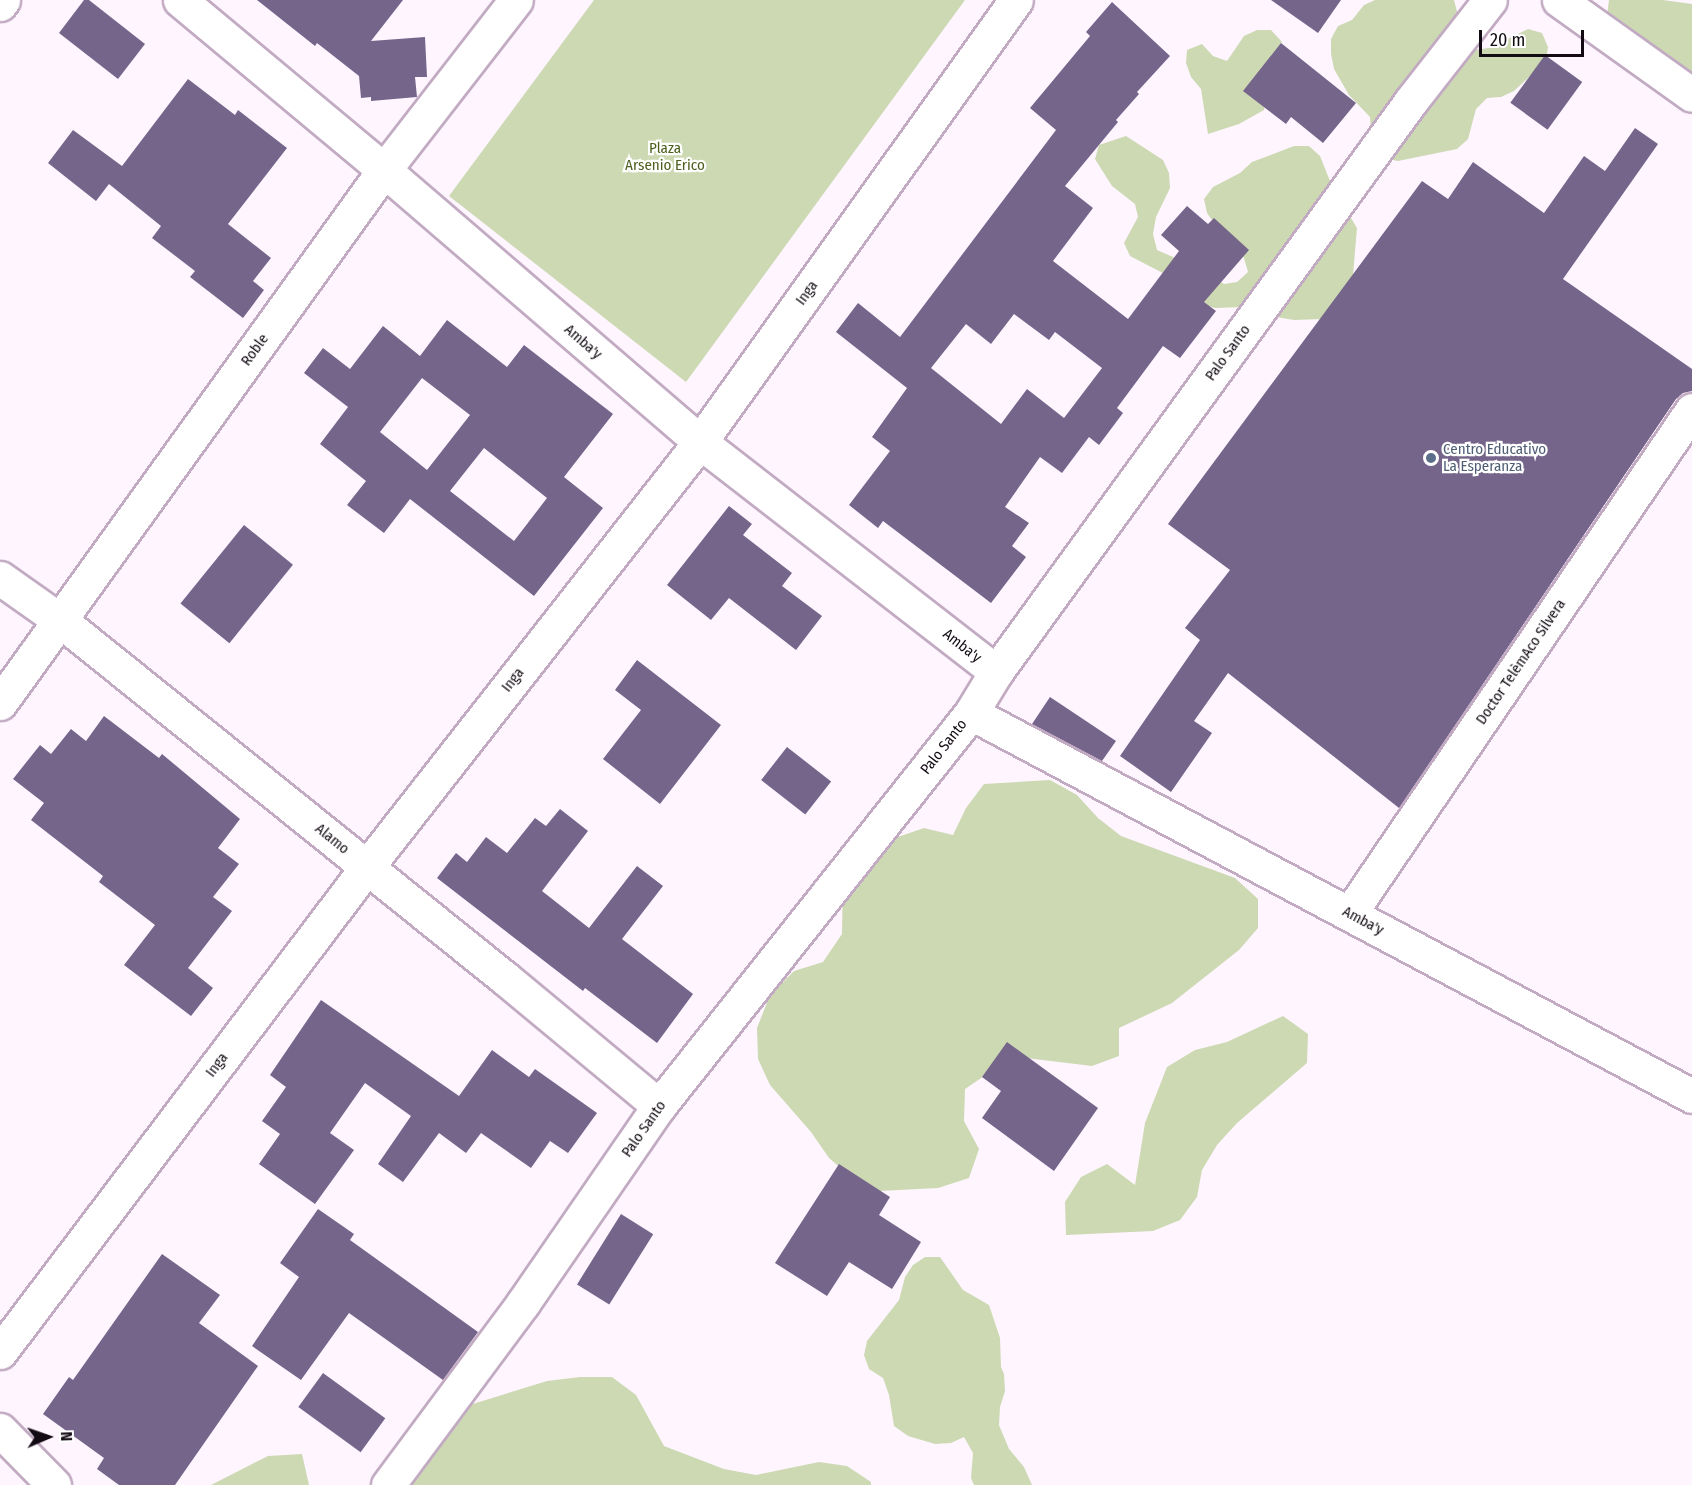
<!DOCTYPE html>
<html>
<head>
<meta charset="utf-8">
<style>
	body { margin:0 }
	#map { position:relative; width:1692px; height:1485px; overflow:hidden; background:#fff5ff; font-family:"Fira Sans Condensed",sans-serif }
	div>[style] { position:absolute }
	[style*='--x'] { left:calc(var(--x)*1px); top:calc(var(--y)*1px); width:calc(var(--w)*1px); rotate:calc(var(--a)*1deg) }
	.green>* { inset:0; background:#ccd9b3 }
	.building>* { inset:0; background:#76658b; transform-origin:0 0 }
	.roads { filter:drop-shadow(2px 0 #c2abc2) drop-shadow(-2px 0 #c2abc2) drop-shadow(0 2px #c2abc2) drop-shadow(0 -2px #c2abc2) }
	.street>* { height:33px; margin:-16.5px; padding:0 16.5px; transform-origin:16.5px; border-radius:16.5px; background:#fff }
	.dots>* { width:16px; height:16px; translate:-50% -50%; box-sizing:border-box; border:3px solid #fff; border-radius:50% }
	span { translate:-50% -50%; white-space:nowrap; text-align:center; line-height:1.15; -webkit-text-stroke:4.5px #fff; paint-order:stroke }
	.park-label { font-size:15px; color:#4d5f1e }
	.street-label { font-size:15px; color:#130b13 }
	.service-label { font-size:15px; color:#4e5e75 }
	.left { translate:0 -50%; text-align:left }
	.north { position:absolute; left:18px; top:1407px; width:60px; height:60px; -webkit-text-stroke:4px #fff; paint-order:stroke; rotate:88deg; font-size:16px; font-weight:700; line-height:24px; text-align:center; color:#130b13 }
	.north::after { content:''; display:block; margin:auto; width:21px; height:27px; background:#130b13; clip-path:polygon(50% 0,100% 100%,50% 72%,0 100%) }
	.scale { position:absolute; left:1479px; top:30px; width:105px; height:27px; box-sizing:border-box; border:3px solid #130b13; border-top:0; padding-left:8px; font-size:18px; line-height:21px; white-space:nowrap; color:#130b13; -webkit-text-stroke:4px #fff; paint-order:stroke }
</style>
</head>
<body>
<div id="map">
	<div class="green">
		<i style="clip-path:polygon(594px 0,965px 0,686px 382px,449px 196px)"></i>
		<i style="clip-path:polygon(1375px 0,1454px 0,1461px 27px,1462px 42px,1474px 50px,1489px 48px,1528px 29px,1542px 33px,1548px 47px,1546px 61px,1514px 91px,1501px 97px,1487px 98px,1476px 109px,1468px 139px,1457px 149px,1398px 161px,1383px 158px,1372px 146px,1370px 117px,1349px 95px,1334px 69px,1331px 54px,1331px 39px,1338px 26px,1352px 20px,1364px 5px)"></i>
		<i style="clip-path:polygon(1609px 0,1663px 0,1692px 4px,1692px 72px,1607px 16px)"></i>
		<i style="clip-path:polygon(1257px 30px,1271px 30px,1282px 42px,1274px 54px,1264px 110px,1239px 124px,1208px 134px,1201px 89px,1191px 77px,1186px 63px,1187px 50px,1202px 44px,1213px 56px,1227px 61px,1244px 36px)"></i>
		<i style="clip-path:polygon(1126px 136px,1163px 160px,1169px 173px,1170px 188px,1156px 217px,1153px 234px,1157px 250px,1198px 268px,1224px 284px,1237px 282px,1248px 272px,1244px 258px,1228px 235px,1216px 226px,1207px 213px,1204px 199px,1213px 187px,1240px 173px,1252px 162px,1294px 146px,1309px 146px,1320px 156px,1332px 186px,1357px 228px,1352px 287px,1323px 319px,1294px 320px,1257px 314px,1244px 307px,1215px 308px,1202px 304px,1182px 283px,1130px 256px,1124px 243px,1138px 217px,1135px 204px,1112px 186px,1095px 159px,1099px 145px)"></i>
		<i style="clip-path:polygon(1050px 780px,1077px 795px,1098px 818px,1121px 836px,1235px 878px,1258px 899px,1258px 928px,1239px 950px,1172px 1003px,1119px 1028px,1119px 1056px,1092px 1066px,1026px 1058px,990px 1072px,965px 1089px,964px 1121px,979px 1149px,969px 1178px,938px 1188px,879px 1191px,852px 1178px,829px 1158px,811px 1132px,770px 1085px,758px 1059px,757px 1028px,770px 995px,794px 971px,823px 962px,842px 934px,843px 872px,895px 838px,924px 828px,953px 835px,966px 808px,984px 784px)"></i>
		<i style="clip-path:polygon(1283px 1016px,1308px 1034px,1307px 1063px,1237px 1123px,1217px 1145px,1202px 1170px,1197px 1197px,1180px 1220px,1153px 1231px,1066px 1235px,1065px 1202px,1081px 1177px,1107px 1164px,1135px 1185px,1145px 1123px,1167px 1067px,1195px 1050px,1227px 1042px)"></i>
		<i style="clip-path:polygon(925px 1257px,940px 1257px,963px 1290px,989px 1305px,1000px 1338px,1001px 1367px,1004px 1374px,1005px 1391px,1000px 1407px,999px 1425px,1009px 1449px,1024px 1467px,1032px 1485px,974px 1485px,971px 1478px,973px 1453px,964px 1437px,951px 1443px,935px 1444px,908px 1436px,894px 1426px,889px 1395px,883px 1378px,869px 1369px,864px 1355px,867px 1341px,899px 1300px,905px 1277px,913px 1265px)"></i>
		<i style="clip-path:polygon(580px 1377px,612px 1377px,636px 1395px,664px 1446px,724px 1469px,756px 1475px,819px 1462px,847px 1466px,871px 1482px,871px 1485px,385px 1485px,448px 1432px,463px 1407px,547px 1381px)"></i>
		<i style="clip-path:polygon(302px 1454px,309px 1485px,211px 1485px,268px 1456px)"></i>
	</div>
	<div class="building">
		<i style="clip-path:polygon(84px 0,89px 0,145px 44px,118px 79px,59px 33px)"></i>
		<i style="clip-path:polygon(257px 0,403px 0,371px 41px,425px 37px,427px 77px,415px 77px,417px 97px,371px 101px,371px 97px,361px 98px,359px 76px,317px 43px,315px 46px)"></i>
		<i style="clip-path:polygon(1271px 0,1341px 0,1318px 33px)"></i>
		<i style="clip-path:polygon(evenodd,1112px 2px,1170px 56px,1137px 92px,1139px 94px,1116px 120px,1118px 122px,1065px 186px,1093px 208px,1053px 261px,1128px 319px,1179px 251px,1161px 235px,1187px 206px,1208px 224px,1214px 218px,1249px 250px,1204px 302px,1216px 311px,1180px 358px,1163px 346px,1117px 408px,1123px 413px,1099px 445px,1089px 437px,1062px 473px,1040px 457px,1005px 507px,1029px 523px,1012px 546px,1026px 557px,991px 603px,883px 521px,878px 528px,849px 505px,890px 451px,872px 437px,907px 388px,836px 332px,858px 303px,900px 337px,1056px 130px,1030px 108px,1090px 36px,1086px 32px,1112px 2px,1014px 314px,1049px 340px,1055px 332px,1102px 368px,1064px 418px,1027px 389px,1001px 424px,931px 368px,966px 324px,991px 344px,1014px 314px)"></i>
		<i style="clip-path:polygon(1281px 43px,1356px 103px,1323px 143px,1291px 117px,1286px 124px,1243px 91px)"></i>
		<i style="left:1545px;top:55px;width:46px;height:59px;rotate:36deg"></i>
		<i style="clip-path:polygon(188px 79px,235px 115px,238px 110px,287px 148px,228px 224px,271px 258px,253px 281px,264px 290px,243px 318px,190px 277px,195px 271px,152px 238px,161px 226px,109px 184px,96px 201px,48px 163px,73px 130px,122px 166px)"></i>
		<i style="clip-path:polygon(1635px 128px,1658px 144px,1563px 279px,1692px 369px,1692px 391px,1683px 393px,1676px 399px,1399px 808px,1228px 673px,1194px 721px,1212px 733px,1171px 792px,1120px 756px,1200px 640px,1185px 628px,1230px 570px,1168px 524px,1422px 181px,1448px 199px,1473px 162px,1544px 213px,1584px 156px,1605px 171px)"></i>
		<i style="clip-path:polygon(evenodd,447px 320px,507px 367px,524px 345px,613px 414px,564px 477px,603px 508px,534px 596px,410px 499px,384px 533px,347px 505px,366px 481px,320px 444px,348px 407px,304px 373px,323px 348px,350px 369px,383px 326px,420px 356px,447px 320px,422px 378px,470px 415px,427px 470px,380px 432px,422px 378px,447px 320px,484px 448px,547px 498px,514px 541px,450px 491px,484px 448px)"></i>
		<i style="clip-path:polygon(729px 506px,752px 524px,743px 535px,792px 573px,782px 586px,822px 616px,796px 650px,729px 598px,711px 620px,667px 585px)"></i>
		<i style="left:244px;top:525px;width:63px;height:101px;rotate:39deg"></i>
		<i style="clip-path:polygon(637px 660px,721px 725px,660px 804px,603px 759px,641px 710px,615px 690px)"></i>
		<i style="clip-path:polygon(1050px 697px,1116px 741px,1102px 761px,1032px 724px)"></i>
		<i style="clip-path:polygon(104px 716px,159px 758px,162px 754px,240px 819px,218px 848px,239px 864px,213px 897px,232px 911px,188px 968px,213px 988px,191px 1016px,124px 965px,155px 925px,99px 882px,103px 876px,31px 820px,44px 803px,13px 779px,40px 745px,51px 754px,71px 729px,86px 741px)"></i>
		<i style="left:787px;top:747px;width:56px;height:42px;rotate:38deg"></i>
		<i style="clip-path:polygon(560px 809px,588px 831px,542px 891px,589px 928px,637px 866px,663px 886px,622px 939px,693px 994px,657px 1043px,585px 988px,583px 991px,437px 878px,456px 853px,467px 862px,486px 837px,507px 853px,535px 818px,546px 826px)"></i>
		<i style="clip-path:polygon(321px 1000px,459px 1096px,492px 1050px,529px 1077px,535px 1069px,597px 1113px,568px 1153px,550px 1141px,531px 1168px,481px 1133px,466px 1153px,439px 1133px,403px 1182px,378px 1164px,411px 1116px,365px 1083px,330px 1133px,354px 1150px,315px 1204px,259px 1164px,280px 1134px,262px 1121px,286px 1087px,270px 1075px)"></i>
		<i style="clip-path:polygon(1007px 1042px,1098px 1108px,1054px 1171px,982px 1118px,1001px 1091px,982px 1077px)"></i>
		<i style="clip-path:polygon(839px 1164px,890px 1197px,879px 1215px,921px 1242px,892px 1289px,849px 1262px,827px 1296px,775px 1263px)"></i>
		<i style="clip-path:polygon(318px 1209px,354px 1234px,350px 1240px,478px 1332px,443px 1380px,349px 1313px,301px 1380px,252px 1346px,299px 1277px,280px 1263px)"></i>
		<i style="left:621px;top:1214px;width:38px;height:83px;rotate:32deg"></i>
		<i style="clip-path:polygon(162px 1254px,220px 1295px,199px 1323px,258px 1366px,175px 1485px,119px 1485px,97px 1469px,104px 1458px,43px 1414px,69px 1377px,73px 1380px)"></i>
		<i style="left:323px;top:1373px;width:77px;height:42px;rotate:36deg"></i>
	</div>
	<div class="roads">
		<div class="street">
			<i style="--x:180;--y:0;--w:266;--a:39.8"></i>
			<i style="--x:384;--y:170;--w:417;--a:40.7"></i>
			<i style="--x:700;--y:442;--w:375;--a:37.8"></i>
			<i style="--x:1559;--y:0;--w:163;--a:35.5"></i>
			<i style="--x:0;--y:4;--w:5;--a:-53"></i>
			<i style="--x:0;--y:578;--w:75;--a:35.2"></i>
			<i style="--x:61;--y:621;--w:571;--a:38.82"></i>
			<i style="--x:506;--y:979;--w:199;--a:39.7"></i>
			<i style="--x:0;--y:703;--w:657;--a:-54.23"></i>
			<i style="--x:384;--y:170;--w:215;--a:-52.2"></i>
			<i style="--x:971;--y:713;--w:816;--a:27.98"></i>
			<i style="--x:1350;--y:913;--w:608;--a:-55.79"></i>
			<i style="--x:0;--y:1352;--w:608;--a:-52.89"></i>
			<i style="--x:367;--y:867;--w:540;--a:-51.92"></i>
			<i style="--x:700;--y:442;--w:543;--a:-54.44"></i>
			<i style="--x:0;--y:1430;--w:77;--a:45.5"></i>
			<i style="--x:388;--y:1485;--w:227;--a:-53.4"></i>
			<i style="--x:523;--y:1303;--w:239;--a:-55.4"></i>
			<i style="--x:659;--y:1106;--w:502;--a:-51.55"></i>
			<i style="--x:971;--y:713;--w:48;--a:-58.6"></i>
			<i style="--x:996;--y:672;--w:706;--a:-53.99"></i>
			<i style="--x:1411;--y:101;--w:128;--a:-52"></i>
		</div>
	</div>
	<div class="dots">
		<i style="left:1431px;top:458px;background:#5c6f8a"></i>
	</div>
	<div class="park-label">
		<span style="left:665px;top:157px">Plaza<br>Arsenio Erico</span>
	</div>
	<div class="street-label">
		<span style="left:807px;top:293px;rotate:-54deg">Inga</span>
		<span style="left:583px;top:342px;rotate:41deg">Amba'y</span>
		<span style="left:255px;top:350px;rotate:-54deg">Roble</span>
		<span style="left:1228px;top:353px;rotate:-54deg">Palo Santo</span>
		<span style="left:962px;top:646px;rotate:38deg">Amba'y</span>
		<span style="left:1521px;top:662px;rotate:-56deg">Doctor TelèmAco Silvera</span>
		<span style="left:513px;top:680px;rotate:-52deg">Inga</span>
		<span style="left:944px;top:747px;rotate:-52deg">Palo Santo</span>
		<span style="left:332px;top:839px;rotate:39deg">Alamo</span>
		<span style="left:1363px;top:921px;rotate:28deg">Amba'y</span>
		<span style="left:217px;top:1065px;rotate:-53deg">Inga</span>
		<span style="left:644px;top:1129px;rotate:-55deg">Palo Santo</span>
	</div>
	<div class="service-label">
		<span class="left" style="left:1443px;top:458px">Centro Educativo<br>La Esperanza</span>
	</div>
	<div class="north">N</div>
	<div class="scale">20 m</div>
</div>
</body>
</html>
